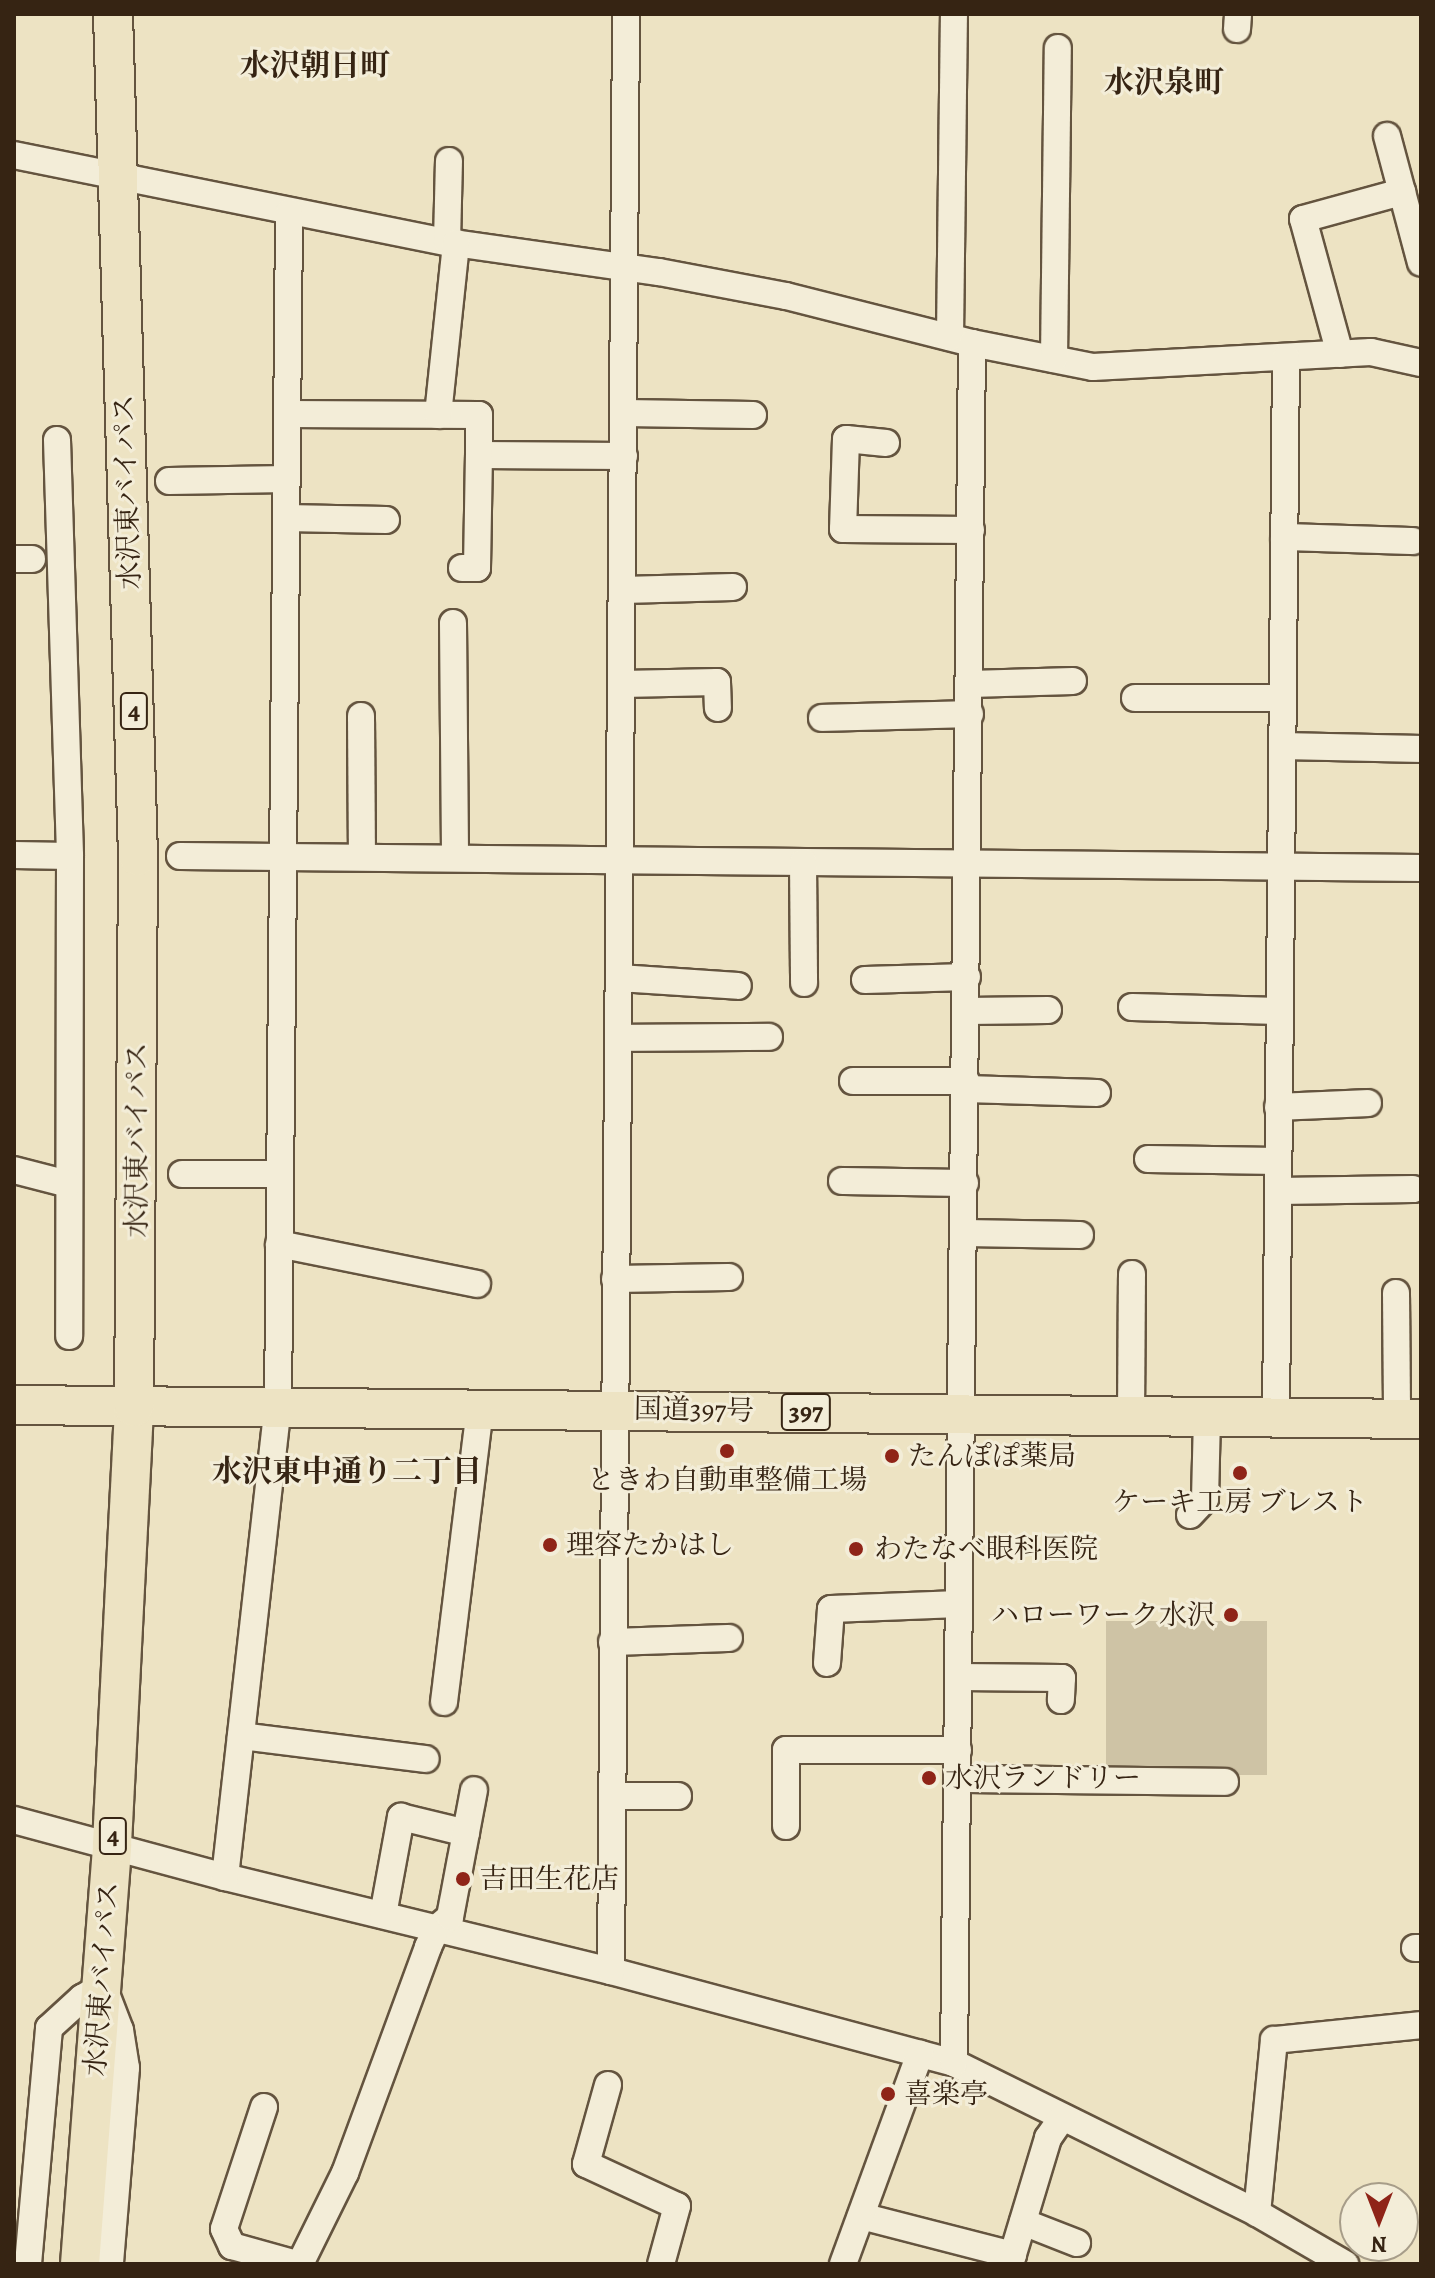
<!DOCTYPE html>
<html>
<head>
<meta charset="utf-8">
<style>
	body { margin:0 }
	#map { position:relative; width:1435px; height:2278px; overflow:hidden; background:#ede3c3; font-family:Alegreya,"Noto Serif JP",serif }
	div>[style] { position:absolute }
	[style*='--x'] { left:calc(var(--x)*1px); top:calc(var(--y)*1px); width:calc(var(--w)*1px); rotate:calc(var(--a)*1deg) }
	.green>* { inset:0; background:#cec3a5; transform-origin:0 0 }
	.roads { filter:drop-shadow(2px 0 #64543f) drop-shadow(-2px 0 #64543f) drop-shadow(0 2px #64543f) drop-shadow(0 -2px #64543f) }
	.minor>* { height:26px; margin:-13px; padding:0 13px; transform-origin:13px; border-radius:13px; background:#f3edd8 }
	.highway>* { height:38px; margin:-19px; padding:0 19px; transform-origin:19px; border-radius:19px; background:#ede3c3 }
	.dots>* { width:22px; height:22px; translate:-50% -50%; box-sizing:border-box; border:4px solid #f3edd8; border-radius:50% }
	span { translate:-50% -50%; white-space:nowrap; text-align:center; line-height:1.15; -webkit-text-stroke:6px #f3edd8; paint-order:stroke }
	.shield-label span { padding:2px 6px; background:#f3edd8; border:2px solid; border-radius:6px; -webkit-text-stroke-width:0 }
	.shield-label { font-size:26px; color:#362413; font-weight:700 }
	.street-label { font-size:28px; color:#362413 }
	.poi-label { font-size:28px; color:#362413 }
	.left { translate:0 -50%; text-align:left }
	.right { translate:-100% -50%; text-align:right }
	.neighbourhood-label { font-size:30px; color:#362413; font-weight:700 }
	.frame { position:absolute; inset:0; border:16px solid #362413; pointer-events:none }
	.north { position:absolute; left:1339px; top:2182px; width:80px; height:80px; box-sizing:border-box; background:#f3edd8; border:2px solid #a79d89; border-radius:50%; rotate:180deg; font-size:22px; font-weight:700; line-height:32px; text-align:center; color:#362413 }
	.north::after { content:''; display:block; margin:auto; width:28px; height:36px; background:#8f2418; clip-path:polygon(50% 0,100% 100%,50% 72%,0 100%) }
</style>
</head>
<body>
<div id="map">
	<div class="green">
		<i style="left:1106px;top:1621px;width:161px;height:154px"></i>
	</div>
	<div class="roads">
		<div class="minor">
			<i style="--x:1237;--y:29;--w:15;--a:-86"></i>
			<i style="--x:1387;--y:136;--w:131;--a:75"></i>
			<i style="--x:14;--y:155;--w:442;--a:11.4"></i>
			<i style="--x:447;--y:242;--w:214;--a:8.1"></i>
			<i style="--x:659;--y:272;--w:129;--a:10.7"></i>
			<i style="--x:786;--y:296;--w:192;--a:14.2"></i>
			<i style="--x:972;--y:343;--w:123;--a:11.2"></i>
			<i style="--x:1093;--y:367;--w:278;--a:-3.1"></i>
			<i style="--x:1371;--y:352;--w:51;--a:12.4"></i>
			<i style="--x:447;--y:242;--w:81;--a:-88.6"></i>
			<i style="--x:950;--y:337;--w:323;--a:-89.3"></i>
			<i style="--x:1340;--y:354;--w:140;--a:-105.3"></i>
			<i style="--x:1303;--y:219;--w:103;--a:-15.3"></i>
			<i style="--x:1054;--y:359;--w:311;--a:-89.3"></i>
			<i style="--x:625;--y:413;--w:128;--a:0.9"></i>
			<i style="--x:287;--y:414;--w:192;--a:0.3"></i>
			<i style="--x:479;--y:415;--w:40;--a:90"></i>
			<i style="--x:479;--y:455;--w:145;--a:0.4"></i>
			<i style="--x:438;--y:415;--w:173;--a:-84"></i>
			<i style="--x:57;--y:440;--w:416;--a:88.2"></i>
			<i style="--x:70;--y:856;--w:480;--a:90.1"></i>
			<i style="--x:886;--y:443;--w:40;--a:-174.3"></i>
			<i style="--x:846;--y:439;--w:90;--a:91.9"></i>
			<i style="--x:843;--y:529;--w:128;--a:0.4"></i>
			<i style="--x:169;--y:481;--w:118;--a:-1"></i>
			<i style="--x:286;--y:518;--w:100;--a:1.1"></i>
			<i style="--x:1284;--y:537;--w:129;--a:1.8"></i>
			<i style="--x:14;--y:559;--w:18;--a:0"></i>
			<i style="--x:462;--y:568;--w:15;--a:0"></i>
			<i style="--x:477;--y:568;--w:113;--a:-89"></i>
			<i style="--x:623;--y:590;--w:110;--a:-1.6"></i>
			<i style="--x:453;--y:623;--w:235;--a:89.5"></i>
			<i style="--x:622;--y:684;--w:95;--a:-1.2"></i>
			<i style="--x:717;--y:682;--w:26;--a:88"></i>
			<i style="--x:970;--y:684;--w:103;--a:-1.7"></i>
			<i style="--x:1135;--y:698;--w:147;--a:0"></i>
			<i style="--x:361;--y:716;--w:141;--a:89.6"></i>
			<i style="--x:822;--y:718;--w:148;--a:-1.5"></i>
			<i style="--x:1283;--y:746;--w:138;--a:1.2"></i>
			<i style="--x:14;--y:855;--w:56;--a:1"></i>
			<i style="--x:180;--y:856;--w:1241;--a:0.55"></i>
			<i style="--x:803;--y:862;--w:121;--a:89.5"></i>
			<i style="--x:619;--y:978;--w:119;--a:3.8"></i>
			<i style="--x:865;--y:980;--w:102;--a:-1.7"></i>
			<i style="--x:1132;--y:1007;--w:147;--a:1.6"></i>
			<i style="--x:967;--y:1011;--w:81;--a:-0.7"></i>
			<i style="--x:619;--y:1038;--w:150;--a:-0.4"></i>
			<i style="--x:853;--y:1081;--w:113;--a:0"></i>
			<i style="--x:966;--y:1089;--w:131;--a:1.7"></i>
			<i style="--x:1278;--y:1107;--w:90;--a:-2.5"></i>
			<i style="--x:1148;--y:1159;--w:130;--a:0.9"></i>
			<i style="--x:14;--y:1170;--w:56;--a:14.5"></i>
			<i style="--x:182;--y:1174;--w:97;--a:0"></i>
			<i style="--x:842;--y:1181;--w:123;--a:0.9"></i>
			<i style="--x:1278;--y:1191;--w:135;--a:-0.8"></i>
			<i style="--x:965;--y:1233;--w:115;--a:1"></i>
			<i style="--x:279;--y:1244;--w:202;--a:11.4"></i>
			<i style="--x:615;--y:1279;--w:114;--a:-1"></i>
			<i style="--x:1396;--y:1293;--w:125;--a:89.5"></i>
			<i style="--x:1131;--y:1416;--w:142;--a:-89.6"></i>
			<i style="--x:1276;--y:1417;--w:1060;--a:-89.46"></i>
			<i style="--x:1190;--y:1515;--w:22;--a:-47"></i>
			<i style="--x:1205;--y:1499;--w:83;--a:-88.6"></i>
			<i style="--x:612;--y:1642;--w:117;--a:-2"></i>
			<i style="--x:827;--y:1663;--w:54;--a:-85.8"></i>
			<i style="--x:831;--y:1609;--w:128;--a:-2.2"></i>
			<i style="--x:959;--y:1677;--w:103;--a:0.6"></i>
			<i style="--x:1062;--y:1678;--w:22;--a:93"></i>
			<i style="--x:444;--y:1702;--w:296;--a:-83"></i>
			<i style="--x:241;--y:1736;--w:186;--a:7.1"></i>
			<i style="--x:957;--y:1779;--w:268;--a:0.6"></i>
			<i style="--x:613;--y:1796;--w:65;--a:0"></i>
			<i style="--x:14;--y:1820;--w:219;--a:15.1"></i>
			<i style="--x:225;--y:1877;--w:397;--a:13.7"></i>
			<i style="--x:611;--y:1971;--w:355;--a:15"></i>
			<i style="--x:954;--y:2063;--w:338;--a:26.3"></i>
			<i style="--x:1257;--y:2213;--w:102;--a:30.1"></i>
			<i style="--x:786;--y:1826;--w:76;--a:-90"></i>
			<i style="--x:786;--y:1750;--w:172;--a:0"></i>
			<i style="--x:225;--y:1877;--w:473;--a:-83.6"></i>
			<i style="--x:278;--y:1407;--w:1195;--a:-89.47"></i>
			<i style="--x:383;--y:1915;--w:100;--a:-79.6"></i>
			<i style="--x:401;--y:1817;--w:67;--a:13.8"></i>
			<i style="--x:1415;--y:1948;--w:6;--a:0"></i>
			<i style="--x:611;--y:1971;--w:1957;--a:-89.56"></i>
			<i style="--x:954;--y:2063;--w:1720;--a:-89.4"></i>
			<i style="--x:608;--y:2085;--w:82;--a:105.6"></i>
			<i style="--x:586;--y:2164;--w:100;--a:24.8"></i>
			<i style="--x:677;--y:2206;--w:60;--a:105.4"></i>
			<i style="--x:264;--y:2107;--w:128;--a:108.2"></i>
			<i style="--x:224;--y:2229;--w:19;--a:65"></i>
			<i style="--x:232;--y:2246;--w:67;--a:15.5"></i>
			<i style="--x:1257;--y:2213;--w:174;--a:-84.4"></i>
			<i style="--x:1274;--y:2040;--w:148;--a:-5.8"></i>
			<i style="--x:861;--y:2216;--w:157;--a:14.4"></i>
			<i style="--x:1023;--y:2222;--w:58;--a:21.3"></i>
			<i style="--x:28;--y:2264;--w:237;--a:-84.9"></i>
			<i style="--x:49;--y:2028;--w:45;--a:-42.3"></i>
			<i style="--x:82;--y:1998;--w:24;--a:-30"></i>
			<i style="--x:103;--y:1986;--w:47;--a:68.9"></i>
			<i style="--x:120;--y:2030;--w:38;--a:81"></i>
			<i style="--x:126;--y:2068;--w:197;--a:94.7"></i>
			<i style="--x:300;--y:2264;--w:102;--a:-63.7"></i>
			<i style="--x:345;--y:2173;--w:241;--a:-69.8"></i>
			<i style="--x:428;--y:1947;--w:21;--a:-65"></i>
			<i style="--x:437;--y:1928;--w:17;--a:-40"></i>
			<i style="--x:450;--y:1917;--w:129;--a:-79.3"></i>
			<i style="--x:843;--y:2264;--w:224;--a:-69.9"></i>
			<i style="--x:1010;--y:2264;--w:132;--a:-73.2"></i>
			<i style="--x:1048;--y:2138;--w:24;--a:-55"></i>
		</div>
		<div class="highway">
			<i style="--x:14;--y:1405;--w:1407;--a:0.57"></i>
			<i style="--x:80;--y:2264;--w:421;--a:-85.6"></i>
			<i style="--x:112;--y:1844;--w:438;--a:-87.1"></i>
			<i style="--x:134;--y:1407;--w:551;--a:-89.58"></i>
			<i style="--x:138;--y:856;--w:842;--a:-91.7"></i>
		</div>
	</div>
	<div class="dots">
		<i style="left:727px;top:1451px;background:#8f2418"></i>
		<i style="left:892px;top:1456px;background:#8f2418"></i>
		<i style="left:1240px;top:1473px;background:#8f2418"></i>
		<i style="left:550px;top:1545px;background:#8f2418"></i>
		<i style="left:856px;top:1549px;background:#8f2418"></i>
		<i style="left:1231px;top:1615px;background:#8f2418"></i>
		<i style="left:929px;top:1778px;background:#8f2418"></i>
		<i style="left:463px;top:1879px;background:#8f2418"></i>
		<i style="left:888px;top:2094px;background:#8f2418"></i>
	</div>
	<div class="shield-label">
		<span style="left:134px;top:711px">4</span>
		<span style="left:806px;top:1412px">397</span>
		<span style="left:113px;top:1836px">4</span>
	</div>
	<div class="street-label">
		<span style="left:127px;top:492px;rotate:-92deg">水沢東バイパス</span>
		<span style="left:137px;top:1140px;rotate:-90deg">水沢東バイパス</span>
		<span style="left:694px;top:1410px;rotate:1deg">国道397号</span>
		<span style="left:102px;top:1979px;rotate:-86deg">水沢東バイパス</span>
	</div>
	<div class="poi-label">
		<span class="left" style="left:908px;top:1456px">たんぽぽ薬局</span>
		<span style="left:727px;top:1480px">ときわ自動車整備工場</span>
		<span style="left:1240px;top:1502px">ケーキ工房 ブレスト</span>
		<span class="left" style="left:566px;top:1545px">理容たかはし</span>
		<span class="left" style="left:874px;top:1549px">わたなべ眼科医院</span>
		<span class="right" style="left:1215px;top:1615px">ハローワーク水沢</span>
		<span class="left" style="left:945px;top:1778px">水沢ランドリー</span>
		<span class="left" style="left:479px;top:1879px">吉田生花店</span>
		<span class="left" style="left:904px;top:2094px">喜楽亭</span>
	</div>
	<div class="neighbourhood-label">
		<span style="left:315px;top:65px">水沢朝日町</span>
		<span style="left:1164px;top:82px">水沢泉町</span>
		<span style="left:347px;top:1471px">水沢東中通り二丁目</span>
	</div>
	<div class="frame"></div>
	<div class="north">N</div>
</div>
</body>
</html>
